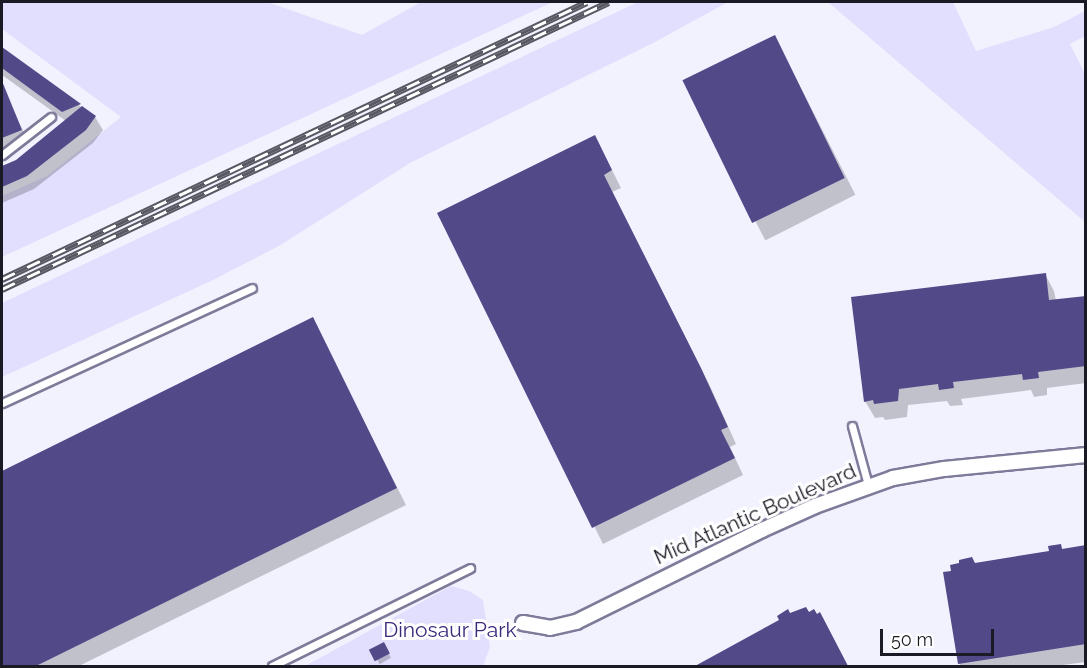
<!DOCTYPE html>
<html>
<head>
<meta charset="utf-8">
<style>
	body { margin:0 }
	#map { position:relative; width:1087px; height:668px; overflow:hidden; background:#f2f2ff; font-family:Raleway,sans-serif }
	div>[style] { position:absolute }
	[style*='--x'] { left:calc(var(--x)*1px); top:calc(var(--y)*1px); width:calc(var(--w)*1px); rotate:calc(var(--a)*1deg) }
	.green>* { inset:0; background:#e1dffd }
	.shadow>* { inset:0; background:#0003; transform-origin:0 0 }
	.building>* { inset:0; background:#524989; transform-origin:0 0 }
	.roads { filter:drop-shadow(2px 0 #7d7b99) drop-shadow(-2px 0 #7d7b99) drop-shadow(0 2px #7d7b99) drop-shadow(0 -2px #7d7b99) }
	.service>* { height:7px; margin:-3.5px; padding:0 3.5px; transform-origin:3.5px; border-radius:3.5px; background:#fff }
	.minor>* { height:14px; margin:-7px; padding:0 7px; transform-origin:7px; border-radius:7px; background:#fff }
	.rail>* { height:7px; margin-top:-3.5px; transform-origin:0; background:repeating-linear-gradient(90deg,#fff 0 14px,#585863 0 28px); box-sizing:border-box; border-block:2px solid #585863 }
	span { translate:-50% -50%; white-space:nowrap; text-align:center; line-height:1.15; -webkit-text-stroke:6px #fff; paint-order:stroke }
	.street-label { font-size:21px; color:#1a1a25 }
	.park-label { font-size:21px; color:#3b297b }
	.frame { position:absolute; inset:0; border:3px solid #1a1a25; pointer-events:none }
	.scale { position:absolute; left:880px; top:629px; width:114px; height:27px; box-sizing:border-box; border:3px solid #1a1a25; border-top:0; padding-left:8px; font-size:18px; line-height:21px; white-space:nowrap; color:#1a1a25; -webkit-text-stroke:4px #fff; paint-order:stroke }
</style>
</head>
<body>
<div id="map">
	<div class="green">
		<i style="clip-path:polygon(2px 2px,267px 2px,362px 35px,421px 2px,553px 2px,2px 257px,2px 196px,47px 176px,121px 117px,2px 29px)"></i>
		<i style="clip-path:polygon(638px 2px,728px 2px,655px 42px,410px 163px,279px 246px,211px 281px,2px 377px,2px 303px)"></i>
		<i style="clip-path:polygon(828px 2px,953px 2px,976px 51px,1054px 27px,1085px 11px,1085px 36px,1070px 44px,1085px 74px,1085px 222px)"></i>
		<i style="clip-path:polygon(451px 586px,469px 591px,483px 600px,490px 647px,483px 666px,305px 666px)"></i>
	</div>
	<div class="shadow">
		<i style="left:775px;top:37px;width:177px;height:101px;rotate:63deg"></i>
		<i style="clip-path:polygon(2px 49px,95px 117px,103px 130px,93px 143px,34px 189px,2px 203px,2px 168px,16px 162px,66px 121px,2px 75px)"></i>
		<i style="clip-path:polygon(5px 93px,29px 143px,2px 155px,2px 95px)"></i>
		<i style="clip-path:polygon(604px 154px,621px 188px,612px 192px,710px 386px,736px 444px,730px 447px,743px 475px,603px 544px,439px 214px)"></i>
		<i style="clip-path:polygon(1045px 274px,1054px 291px,1056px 301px,1086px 297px,1086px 383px,1047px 388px,1047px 395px,1034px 397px,1031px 390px,961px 399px,963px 405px,950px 406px,947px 401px,908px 405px,907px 417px,885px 420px,883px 417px,875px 418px,865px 401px)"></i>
		<i style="clip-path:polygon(312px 319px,406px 505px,79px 666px,2px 666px,2px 472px)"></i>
		<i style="clip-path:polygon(1060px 545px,1063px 550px,1086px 546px,1086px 662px,1055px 666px,961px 666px,959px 663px,975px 564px,1051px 552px)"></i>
		<i style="clip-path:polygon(790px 615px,829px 631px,848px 666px,698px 666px)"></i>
		<i style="left:383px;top:644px;width:16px;height:13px;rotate:60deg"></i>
	</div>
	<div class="building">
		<i style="left:775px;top:35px;width:159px;height:103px;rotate:64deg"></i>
		<i style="clip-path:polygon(2px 47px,81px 104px,62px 112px,2px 68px)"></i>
		<i style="clip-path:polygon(2px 81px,22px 130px,2px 138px)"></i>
		<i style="clip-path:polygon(82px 106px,96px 116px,86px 130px,27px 176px,2px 187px,2px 166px,16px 160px)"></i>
		<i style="clip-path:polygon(595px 135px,612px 170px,604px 175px,701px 368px,728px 427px,721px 430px,735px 458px,592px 528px,437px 213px)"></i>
		<i style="clip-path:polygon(1046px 273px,1049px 300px,1086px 296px,1086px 366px,1038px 372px,1039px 378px,1023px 380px,1022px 374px,953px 382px,954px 388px,939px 390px,938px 384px,899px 389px,898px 401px,874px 404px,873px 400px,864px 402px,851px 297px)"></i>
		<i style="clip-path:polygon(313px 317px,397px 488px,36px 666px,2px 666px,2px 471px)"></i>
		<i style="clip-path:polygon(1061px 544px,1062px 549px,1086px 545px,1086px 644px,958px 664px,943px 572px,951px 571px,950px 565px,959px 563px,959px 560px,972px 557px,975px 563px,1049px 551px,1048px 546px)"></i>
		<i style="clip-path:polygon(806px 607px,809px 612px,814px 609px,817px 614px,820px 612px,848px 666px,695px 666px,779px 620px,777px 616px,788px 609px,790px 613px)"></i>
		<i style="left:384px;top:642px;width:13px;height:17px;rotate:63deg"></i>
	</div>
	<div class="roads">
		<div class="service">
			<i style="--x:2;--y:155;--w:62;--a:-37.8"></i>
			<i style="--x:2;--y:403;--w:275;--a:-24.7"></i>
			<i style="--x:852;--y:426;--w:61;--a:74.8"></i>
			<i style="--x:272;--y:666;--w:221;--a:-26.3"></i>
		</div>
		<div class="minor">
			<i style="--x:523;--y:623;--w:27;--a:10"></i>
			<i style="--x:550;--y:628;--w:27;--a:-13"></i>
			<i style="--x:576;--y:622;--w:208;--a:-26.3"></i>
			<i style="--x:762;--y:530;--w:58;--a:-24.4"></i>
			<i style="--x:815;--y:506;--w:83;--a:-19.7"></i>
			<i style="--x:893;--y:478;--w:52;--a:-10"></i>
			<i style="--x:944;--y:469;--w:143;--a:-5.6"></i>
		</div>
	</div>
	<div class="rail">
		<i style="--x:2;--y:279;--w:647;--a:-25.34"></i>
		<i style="--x:2;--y:289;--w:671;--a:-25.31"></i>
	</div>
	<div class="street-label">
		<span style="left:755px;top:514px;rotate:-24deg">Mid Atlantic Boulevard</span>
	</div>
	<div class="park-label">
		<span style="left:450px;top:630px">Dinosaur Park</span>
	</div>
	<div class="frame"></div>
	<div class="scale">50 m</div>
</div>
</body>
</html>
